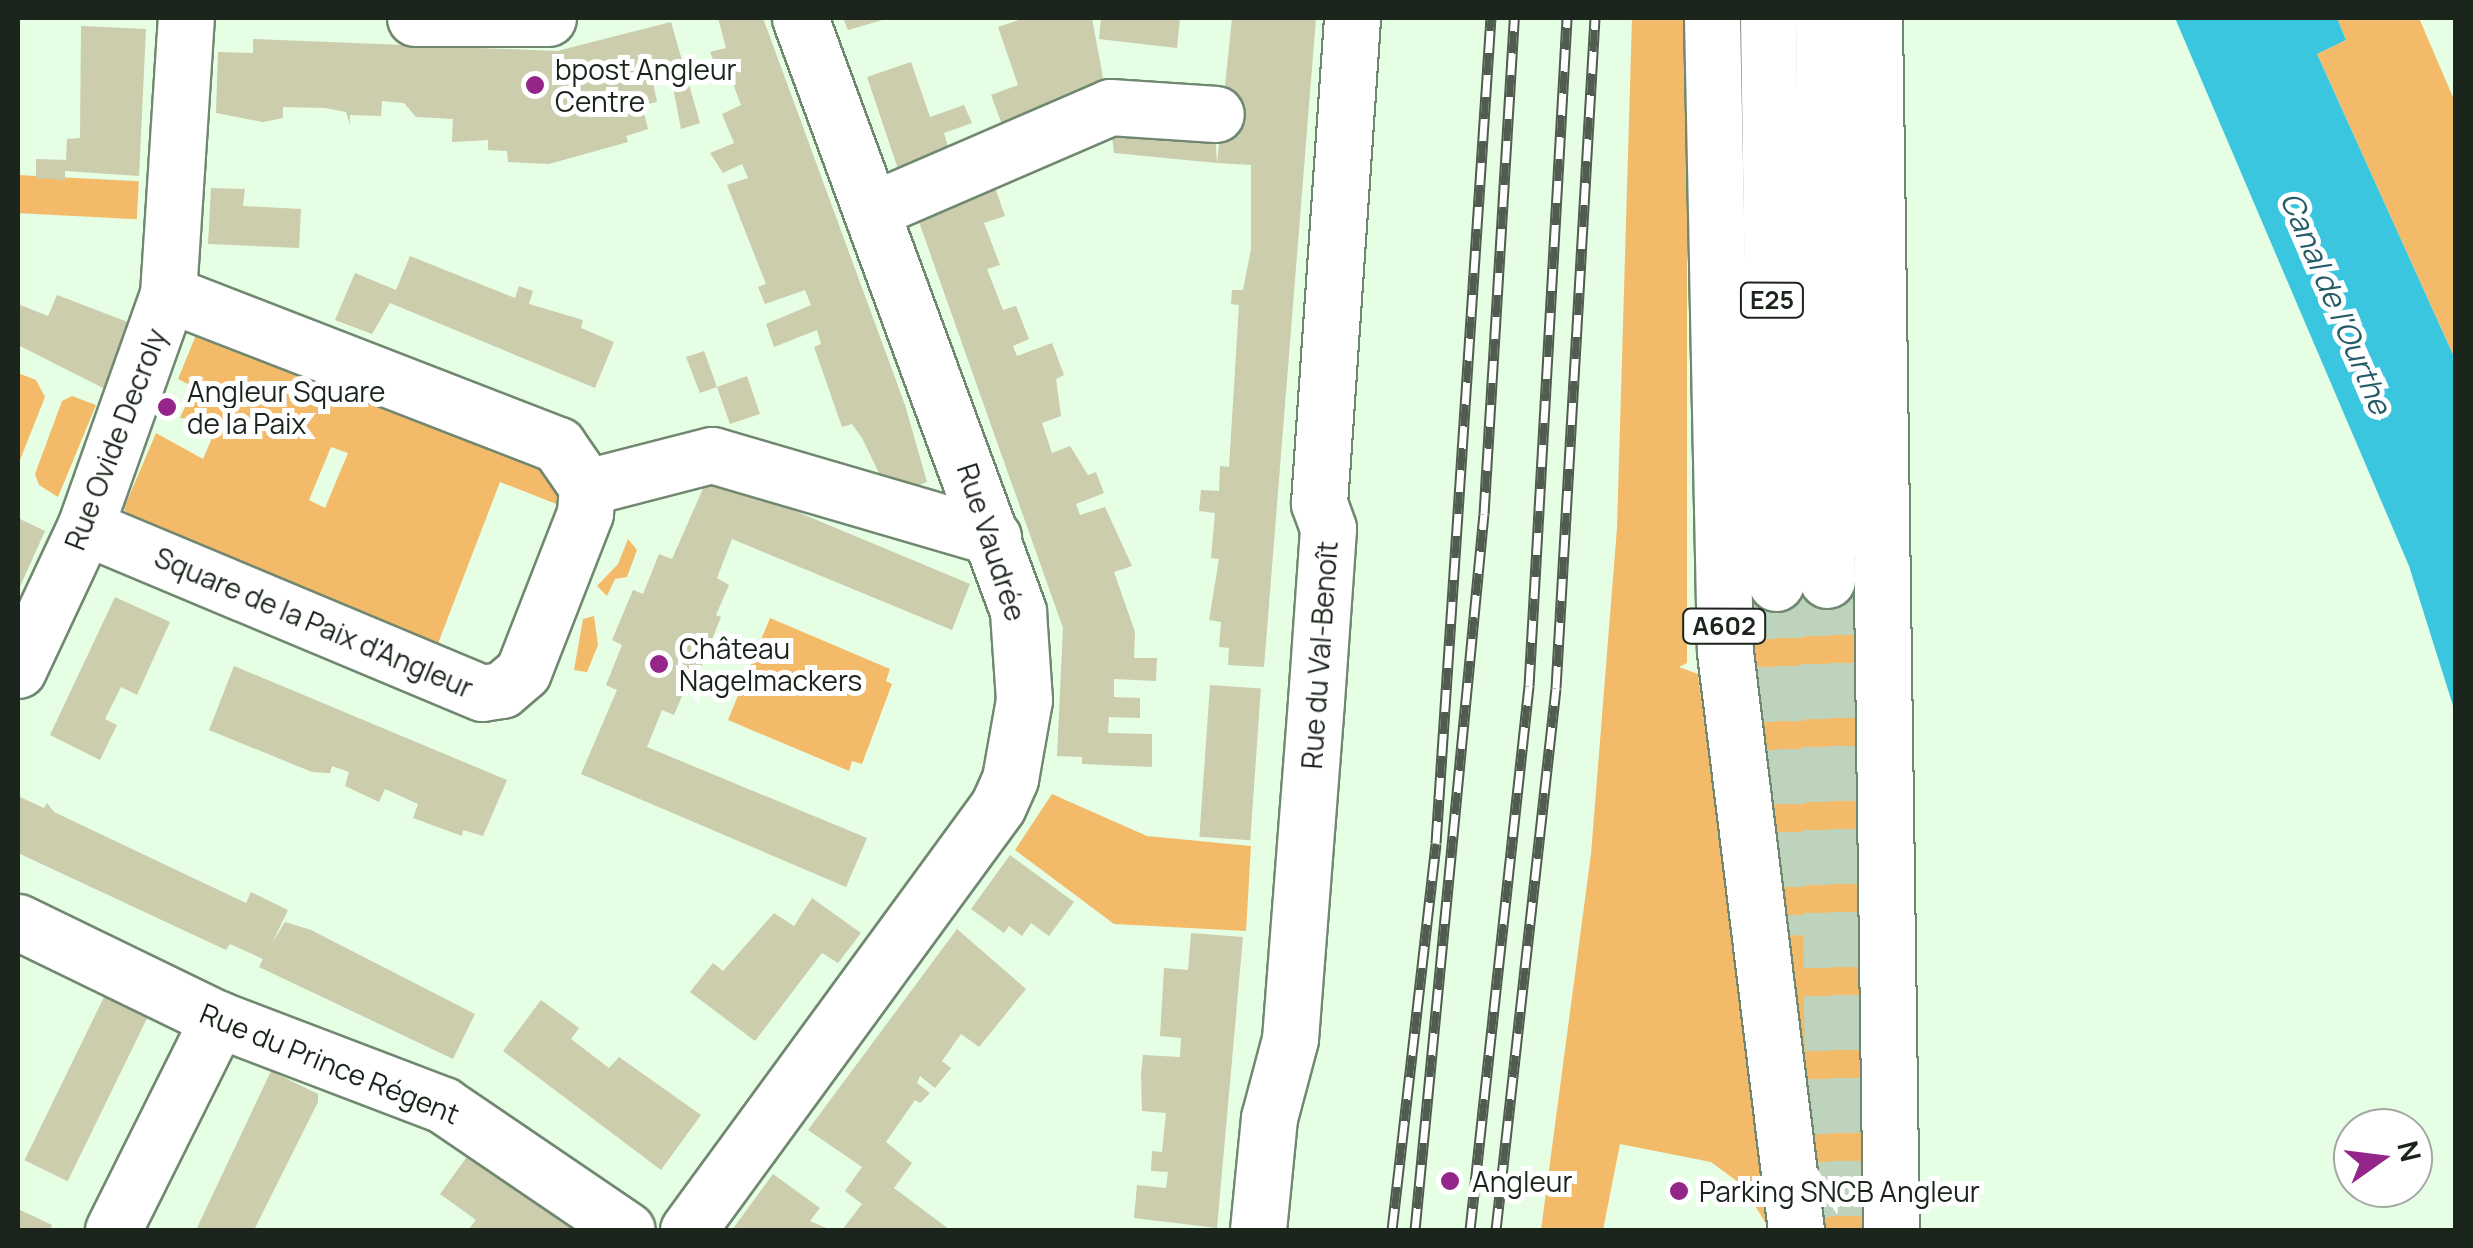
<!DOCTYPE html>
<html>
<head>
<meta charset="utf-8">
<style>
	body { margin:0 }
	#map { position:relative; width:2473px; height:1248px; overflow:hidden; background:#e5fee4; font-family:Manrope,sans-serif }
	div>[style] { position:absolute }
	[style*='--x'] { left:calc(var(--x)*1px); top:calc(var(--y)*1px); width:calc(var(--w)*1px); rotate:calc(var(--a)*1deg) }
	.green>* { inset:0; background:#f3bb69; transform-origin:0 0 }
	.water>* { inset:0; background:#3bc6df }
	.building>* { inset:0; background:#cbcdad; transform-origin:0 0 }
	.highway-tunnel>* { height:55px; margin-top:-27.5px; transform-origin:0; background:repeating-linear-gradient(90deg,#bdd3bc 0 55px,transparent 0 83px) }
	.roads { filter:drop-shadow(2px 0 #718870) drop-shadow(-2px 0 #718870) drop-shadow(0 2px #718870) drop-shadow(0 -2px #718870) }
	.minor>* { height:55px; margin:-27.5px; padding:0 27.5px; transform-origin:27.5px; border-radius:27.5px; background:#fff }
	.highway>* { height:55px; margin:-27.5px; padding:0 27.5px; transform-origin:27.5px; border-radius:27.5px; background:#fff }
	.rail>* { height:11px; margin-top:-5.5px; transform-origin:0; background:repeating-linear-gradient(90deg,#fff 0 22px,#4f5c4f 0 44px); box-sizing:border-box; border-block:2px solid #4f5c4f }
	.dots>* { width:28px; height:28px; translate:-50% -50%; box-sizing:border-box; border:5px solid #fff; border-radius:50% }
	span { translate:-50% -50%; white-space:nowrap; text-align:center; line-height:1.15; -webkit-text-stroke:10px #fff; paint-order:stroke }
	.shield-label span { padding:2px 8px; background:#fff; border:2px solid; border-radius:8px; -webkit-text-stroke-width:0 }
	.shield-label { font-size:25px; color:#1c251c; font-weight:700 }
	.poi-label { font-size:28px; color:#1c251c }
	.left { translate:0 -50%; text-align:left }
	.street-label { font-size:28px; color:#1c251c }
	.water-label { font-size:30px; color:#255c67; font-style:italic }
	.frame { position:absolute; inset:0; border:20px solid #1c251c; pointer-events:none }
	.north { position:absolute; left:2333px; top:1108px; width:100px; height:100px; box-sizing:border-box; background:#fff; border:2px solid #a4a8a4; border-radius:50%; rotate:76deg; font-size:28px; font-weight:700; line-height:40px; text-align:center; color:#1c251c }
	.north::after { content:''; display:block; margin:auto; width:35px; height:45px; background:#932688; clip-path:polygon(50% 0,100% 100%,50% 72%,0 100%) }
</style>
</head>
<body>
<div id="map">
	<div class="green">
		<i style="clip-path:polygon(1632px 18px,1687px 18px,1687px 663px,1679px 667px,1698px 674px,1770px 1230px,1742px 1185px,1711px 1162px,1620px 1144px,1603px 1230px,1541px 1230px,1591px 854px,1617px 528px)"></i>
		<i style="clip-path:polygon(2337px 18px,2419px 18px,2455px 102px,2455px 359px,2317px 54px,2346px 40px)"></i>
		<i style="left:18px;top:175px;width:121px;height:38px;rotate:3deg"></i>
		<i style="clip-path:polygon(evenodd,198px 330px,550px 467px,559px 505px,500px 482px,434px 654px,129px 520px,124px 508px,156px 433px,203px 459px,219px 422px,180px 418px,194px 387px,178px 379px,198px 330px,331px 447px,348px 453px,325px 508px,309px 500px,331px 447px)"></i>
		<i style="clip-path:polygon(18px 373px,36px 380px,45px 397px,18px 465px)"></i>
		<i style="clip-path:polygon(72px 396px,96px 405px,58px 497px,39px 485px,35px 474px,62px 401px)"></i>
		<i style="clip-path:polygon(628px 539px,637px 550px,627px 577px,615px 579px,607px 596px,597px 586px,618px 564px)"></i>
		<i style="clip-path:polygon(594px 616px,598px 645px,587px 672px,574px 670px,583px 619px)"></i>
		<i style="clip-path:polygon(770px 618px,890px 669px,886px 681px,892px 684px,862px 764px,852px 761px,849px 771px,728px 720px)"></i>
		<i style="clip-path:polygon(1865px 634px,1875px 1230px,1814px 1230px,1744px 638px)"></i>
		<i style="clip-path:polygon(1052px 794px,1147px 836px,1251px 846px,1246px 931px,1114px 924px,1015px 850px)"></i>
	</div>
	<div class="water">
		<i style="clip-path:polygon(2175px 18px,2337px 18px,2346px 40px,2317px 54px,2455px 359px,2455px 712px,2409px 566px)"></i>
	</div>
	<div class="building">
		<i style="clip-path:polygon(718px 18px,763px 18px,905px 405px,927px 482px,890px 496px,862px 438px,852px 424px,842px 427px,814px 347px,821px 344px,817px 330px,774px 347px,766px 324px,811px 305px,805px 290px,765px 304px,758px 287px,766px 284px,727px 185px,748px 178px,742px 164px,723px 173px,710px 153px,734px 143px,722px 114px,741px 105px,725px 62px,715px 64px,710px 52px,726px 48px)"></i>
		<i style="clip-path:polygon(843px 18px,886px 18px,886px 19px,848px 30px)"></i>
		<i style="clip-path:polygon(1025px 18px,1092px 18px,1106px 94px,1004px 130px,991px 95px,1018px 85px,998px 27px)"></i>
		<i style="clip-path:polygon(1101px 18px,1180px 18px,1177px 48px,1099px 39px)"></i>
		<i style="clip-path:polygon(1232px 18px,1316px 18px,1264px 667px,1228px 665px,1229px 648px,1219px 647px,1221px 622px,1209px 620px,1219px 559px,1211px 558px,1215px 513px,1199px 511px,1201px 490px,1219px 491px,1220px 466px,1229px 467px,1239px 305px,1231px 304px,1232px 290px,1243px 290px,1251px 249px,1251px 165px,1217px 163px,1114px 153px,1110px 120px,1215px 132px,1217px 163px)"></i>
		<i style="clip-path:polygon(671px 22px,700px 123px,681px 129px,671px 77px,653px 83px,657px 102px,642px 105px,648px 129px,626px 136px,628px 142px,549px 164px,508px 162px,507px 151px,488px 150px,488px 140px,452px 142px,453px 119px,416px 117px,404px 103px,382px 101px,381px 116px,350px 115px,350px 125px,346px 112px,325px 108px,283px 107px,283px 118px,263px 122px,216px 113px,218px 52px,253px 53px,253px 39px,557px 51px)"></i>
		<i style="clip-path:polygon(81px 26px,146px 29px,139px 176px,65px 171px,65px 180px,36px 178px,36px 159px,66px 160px,67px 139px,80px 138px)"></i>
		<i style="clip-path:polygon(911px 62px,930px 117px,964px 105px,972px 123px,944px 133px,949px 150px,898px 169px,867px 77px)"></i>
		<i style="clip-path:polygon(992px 179px,1005px 216px,984px 223px,1000px 265px,987px 269px,1003px 310px,1016px 306px,1029px 339px,1013px 346px,1017px 356px,1052px 343px,1064px 375px,1056px 379px,1061px 416px,1042px 423px,1052px 453px,1070px 446px,1088px 475px,1096px 472px,1104px 493px,1076px 504px,1080px 515px,1105px 507px,1132px 566px,1114px 572px,1135px 632px,1134px 658px,1157px 658px,1156px 681px,1114px 679px,1114px 697px,1140px 698px,1140px 718px,1109px 717px,1108px 733px,1152px 734px,1152px 767px,1082px 764px,1082px 757px,1057px 756px,1063px 628px,914px 208px)"></i>
		<i style="clip-path:polygon(211px 188px,245px 189px,243px 206px,301px 209px,299px 248px,208px 244px)"></i>
		<i style="clip-path:polygon(410px 256px,515px 298px,519px 286px,533px 291px,529px 304px,583px 320px,581px 328px,614px 342px,595px 388px,390px 303px,372px 334px,335px 320px,355px 273px,396px 290px)"></i>
		<i style="clip-path:polygon(57px 295px,133px 324px,107px 390px,18px 345px,18px 304px,48px 316px)"></i>
		<i style="clip-path:polygon(704px 351px,717px 387px,747px 376px,760px 414px,730px 424px,717px 387px,700px 393px,686px 357px)"></i>
		<i style="clip-path:polygon(709px 475px,970px 584px,952px 630px,732px 539px,717px 578px,729px 585px,716px 615px,721px 617px,694px 685px,688px 682px,674px 715px,662px 710px,647px 747px,867px 838px,846px 887px,581px 774px,617px 690px,606px 685px,622px 645px,612px 640px,633px 590px,643px 594px,659px 554px,672px 559px)"></i>
		<i style="clip-path:polygon(18px 518px,45px 531px,18px 591px)"></i>
		<i style="clip-path:polygon(115px 597px,170px 622px,137px 695px,121px 687px,105px 719px,117px 725px,100px 760px,50px 735px)"></i>
		<i style="clip-path:polygon(234px 666px,507px 780px,483px 836px,463px 830px,462px 836px,413px 818px,418px 804px,385px 789px,379px 802px,345px 786px,349px 772px,332px 766px,330px 773px,312px 772px,209px 730px)"></i>
		<i style="left:1210px;top:685px;width:51px;height:152px;rotate:4deg"></i>
		<i style="clip-path:polygon(18px 796px,44px 808px,47px 803px,54px 812px,246px 903px,251px 892px,288px 910px,272px 943px,285px 922px,311px 930px,475px 1014px,453px 1059px,259px 967px,263px 959px,230px 944px,226px 950px,18px 853px)"></i>
		<i style="clip-path:polygon(1010px 855px,1074px 902px,1049px 936px,1031px 923px,1022px 936px,1009px 926px,1004px 933px,971px 909px)"></i>
		<i style="clip-path:polygon(812px 898px,861px 933px,838px 963px,822px 953px,755px 1041px,690px 992px,713px 963px,723px 971px,774px 913px,794px 926px)"></i>
		<i style="clip-path:polygon(957px 929px,1026px 989px,979px 1047px,961px 1034px,942px 1061px,951px 1068px,935px 1088px,920px 1076px,917px 1083px,930px 1093px,920px 1103px,915px 1100px,886px 1142px,912px 1163px,894px 1188px,950px 1230px,842px 1230px,862px 1204px,845px 1191px,862px 1167px,808px 1130px)"></i>
		<i style="clip-path:polygon(1191px 933px,1243px 937px,1217px 1228px,1134px 1218px,1137px 1185px,1166px 1188px,1168px 1172px,1151px 1171px,1152px 1151px,1162px 1152px,1166px 1113px,1142px 1111px,1141px 1075px,1143px 1055px,1180px 1057px,1181px 1038px,1160px 1036px,1164px 968px,1188px 970px)"></i>
		<i style="left:106px;top:993px;width:48px;height:186px;rotate:26deg"></i>
		<i style="clip-path:polygon(541px 1000px,579px 1028px,571px 1039px,609px 1068px,619px 1057px,701px 1115px,661px 1170px,503px 1051px)"></i>
		<i style="clip-path:polygon(271px 1071px,318px 1094px,318px 1102px,254px 1230px,196px 1230px)"></i>
		<i style="clip-path:polygon(469px 1154px,507px 1178px,577px 1230px,468px 1230px,476px 1220px,440px 1194px)"></i>
		<i style="clip-path:polygon(773px 1174px,820px 1208px,810px 1221px,831px 1230px,732px 1230px)"></i>
		<i style="clip-path:polygon(18px 1209px,52px 1225px,50px 1230px,18px 1230px)"></i>
	</div>
	<div class="highway-tunnel">
		<i style="--x:1827;--y:580;--w:650;--a:89.38"></i>
		<i style="--x:1776;--y:583;--w:352;--a:89.5"></i>
	</div>
	<div class="roads">
		<div class="minor">
			<i style="--x:415;--y:18;--w:133;--a:0"></i>
			<i style="--x:872;--y:210;--w:259;--a:-23.4"></i>
			<i style="--x:1110;--y:107;--w:106;--a:3.8"></i>
			<i style="--x:587;--y:487;--w:129;--a:-14.4"></i>
			<i style="--x:712;--y:455;--w:293;--a:16.3"></i>
			<i style="--x:85;--y:527;--w:430;--a:22.7"></i>
			<i style="--x:482;--y:693;--w:20;--a:-9"></i>
			<i style="--x:502;--y:690;--w:28;--a:-41"></i>
			<i style="--x:523;--y:672;--w:171;--a:-68.7"></i>
			<i style="--x:585;--y:513;--w:26;--a:-86"></i>
			<i style="--x:587;--y:487;--w:51;--a:-124.6"></i>
			<i style="--x:558;--y:445;--w:418;--a:-158.8"></i>
			<i style="--x:18;--y:670;--w:158;--a:-64.9"></i>
			<i style="--x:85;--y:527;--w:247;--a:-70.4"></i>
			<i style="--x:168;--y:294;--w:277;--a:-86.3"></i>
			<i style="--x:18;--y:922;--w:222;--a:25.9"></i>
			<i style="--x:218;--y:1019;--w:241;--a:20.9"></i>
			<i style="--x:443;--y:1105;--w:222;--a:34.2"></i>
			<i style="--x:113;--y:1230;--w:236;--a:-63.5"></i>
			<i style="--x:688;--y:1230;--w:525;--a:-53.83"></i>
			<i style="--x:998;--y:806;--w:30;--a:-66"></i>
			<i style="--x:1010;--y:779;--w:80;--a:-80"></i>
			<i style="--x:1024;--y:700;--w:89;--a:-93.9"></i>
			<i style="--x:1018;--y:611;--w:632;--a:-110.18"></i>
			<i style="--x:1258;--y:1230;--w:113;--a:-84.4"></i>
			<i style="--x:1269;--y:1118;--w:82;--a:-75.1"></i>
			<i style="--x:1290;--y:1039;--w:339;--a:-85.6"></i>
			<i style="--x:1316;--y:701;--w:173;--a:-86"></i>
			<i style="--x:1328;--y:528;--w:27;--a:-110"></i>
			<i style="--x:1319;--y:503;--w:486;--a:-86.1"></i>
		</div>
		<div class="highway">
			<i style="--x:1712;--y:18;--w:634;--a:88.83"></i>
			<i style="--x:1725;--y:652;--w:582;--a:83"></i>
			<i style="--x:1768;--y:18;--w:565;--a:89.19"></i>
			<i style="--x:1823;--y:18;--w:562;--a:89.59"></i>
			<i style="--x:1874;--y:18;--w:1212;--a:89.2"></i>
		</div>
	</div>
	<div class="rail">
		<i style="--x:1392;--y:1230;--w:389;--a:-83.5"></i>
		<i style="--x:1436;--y:843;--w:827;--a:-86.19"></i>
		<i style="--x:1415;--y:1230;--w:719;--a:-84.5"></i>
		<i style="--x:1484;--y:514;--w:497;--a:-86.5"></i>
		<i style="--x:1470;--y:1230;--w:547;--a:-83.81"></i>
		<i style="--x:1529;--y:686;--w:669;--a:-86.74"></i>
		<i style="--x:1496;--y:1230;--w:545;--a:-83.68"></i>
		<i style="--x:1556;--y:688;--w:671;--a:-86.67"></i>
	</div>
	<div class="dots">
		<i style="left:535px;top:85px;background:#932688"></i>
		<i style="left:167px;top:407px;background:#932688"></i>
		<i style="left:659px;top:664px;background:#932688"></i>
		<i style="left:1450px;top:1181px;background:#932688"></i>
		<i style="left:1679px;top:1191px;background:#932688"></i>
	</div>
	<div class="shield-label">
		<span style="left:1772px;top:300px">E25</span>
		<span style="left:1724px;top:626px">A602</span>
	</div>
	<div class="poi-label">
		<span class="left" style="left:555px;top:85px">bpost Angleur<br>Centre</span>
		<span class="left" style="left:187px;top:407px">Angleur Square<br>de la Paix</span>
		<span class="left" style="left:679px;top:664px">Château<br>Nagelmackers</span>
		<span class="left" style="left:1472px;top:1181px">Angleur</span>
		<span class="left" style="left:1699px;top:1191px">Parking SNCB Angleur</span>
	</div>
	<div class="street-label">
		<span style="left:115px;top:439px;rotate:-69deg">Rue Ovide Decroly</span>
		<span style="left:992px;top:542px;rotate:72deg">Rue Vaudrée</span>
		<span style="left:314px;top:622px;rotate:23deg">Square de la Paix d'Angleur</span>
		<span style="left:1319px;top:655px;rotate:-86deg">Rue du Val-Benoît</span>
		<span style="left:330px;top:1063px;rotate:22deg">Rue du Prince Régent</span>
	</div>
	<div class="water-label">
		<span style="left:2336px;top:303px;rotate:67deg">Canal de l'Ourthe</span>
	</div>
	<div class="frame"></div>
	<div class="north">N</div>
</div>
</body>
</html>
